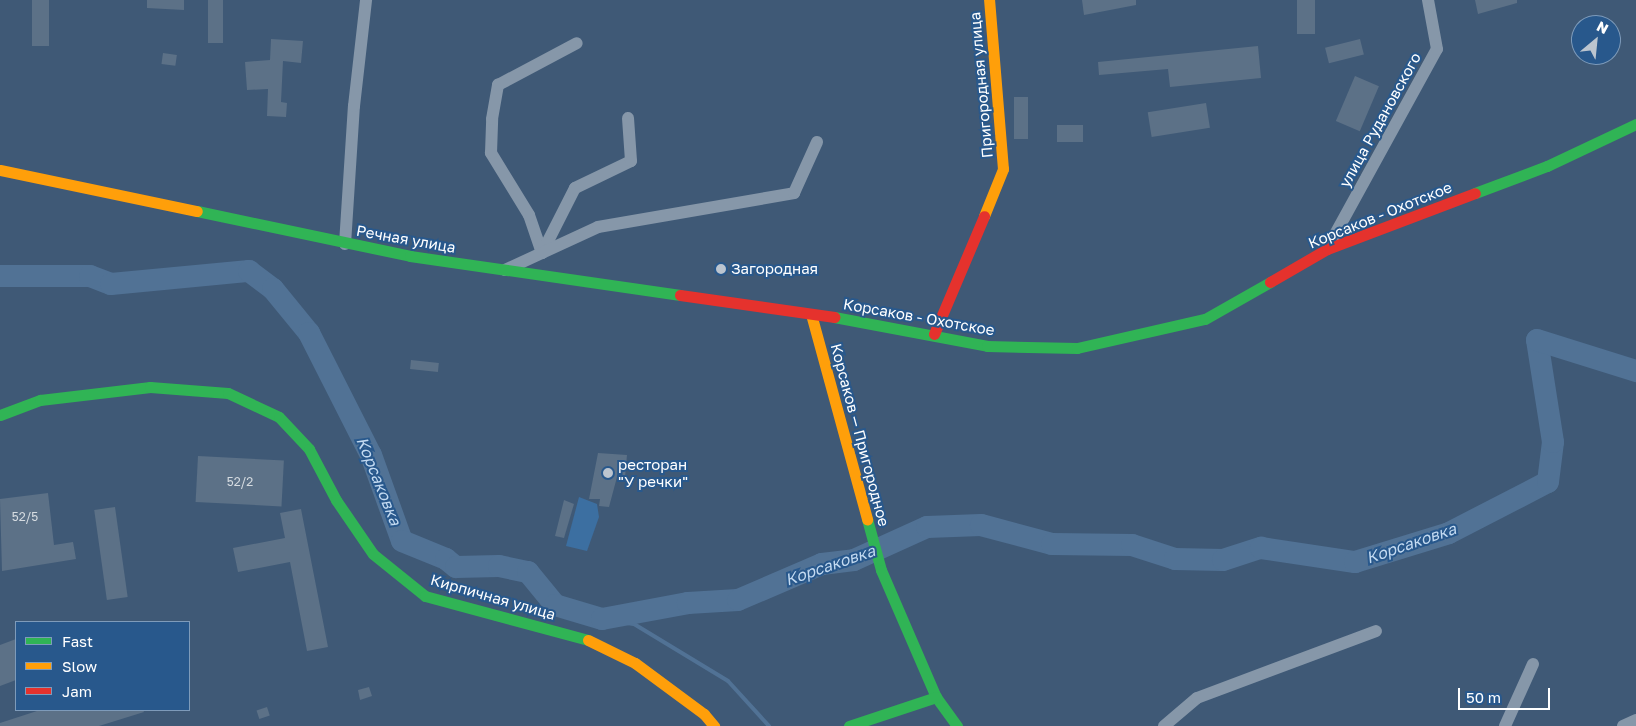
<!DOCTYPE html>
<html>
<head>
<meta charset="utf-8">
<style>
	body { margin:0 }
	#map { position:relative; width:1636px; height:726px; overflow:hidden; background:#3f5976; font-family:"Golos Text",sans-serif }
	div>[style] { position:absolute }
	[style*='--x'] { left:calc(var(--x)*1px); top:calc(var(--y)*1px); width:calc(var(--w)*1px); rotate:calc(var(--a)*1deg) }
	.green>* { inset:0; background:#3c6fa1 }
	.stream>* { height:4px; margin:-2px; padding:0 2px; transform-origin:2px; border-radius:2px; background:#517295 }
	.river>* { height:22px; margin:-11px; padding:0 11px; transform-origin:11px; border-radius:11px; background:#517295 }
	.building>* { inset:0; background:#5c7187; transform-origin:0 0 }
	.street>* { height:12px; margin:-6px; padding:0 6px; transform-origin:6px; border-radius:6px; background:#8697a9 }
	.fast>* { height:11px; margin:-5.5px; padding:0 5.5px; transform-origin:5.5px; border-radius:5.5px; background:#30b455 }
	.slow>* { height:11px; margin:-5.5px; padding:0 5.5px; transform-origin:5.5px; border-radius:5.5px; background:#ff9f0a }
	.jam>* { height:11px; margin:-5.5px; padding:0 5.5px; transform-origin:5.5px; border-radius:5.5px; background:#e5322d }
	.dots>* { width:14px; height:14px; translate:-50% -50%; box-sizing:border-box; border:2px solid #28588c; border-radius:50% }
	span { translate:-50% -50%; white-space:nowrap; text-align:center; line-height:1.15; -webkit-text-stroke:4px #28588c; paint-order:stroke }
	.number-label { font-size:12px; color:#d6dce1 }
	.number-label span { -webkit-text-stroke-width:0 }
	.street-label { font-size:15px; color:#fff }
	.poi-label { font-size:15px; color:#fff }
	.left { translate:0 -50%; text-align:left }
	.water-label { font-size:16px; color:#c3daf1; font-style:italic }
	.legend { position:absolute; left:15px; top:621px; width:175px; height:90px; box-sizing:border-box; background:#28588c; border:1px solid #7e9bba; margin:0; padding:6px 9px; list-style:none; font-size:15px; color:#fff }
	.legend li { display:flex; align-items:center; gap:10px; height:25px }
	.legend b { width:25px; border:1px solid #7e9bba }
	.north { position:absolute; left:1571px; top:15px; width:50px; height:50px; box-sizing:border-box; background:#28588c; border:1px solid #7e9bba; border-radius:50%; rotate:28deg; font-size:14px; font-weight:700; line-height:20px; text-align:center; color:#fff }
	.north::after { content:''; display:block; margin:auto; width:18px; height:22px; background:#bcc5cf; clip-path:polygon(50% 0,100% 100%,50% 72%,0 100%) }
	.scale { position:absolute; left:1458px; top:688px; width:92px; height:22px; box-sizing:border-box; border:2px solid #fff; border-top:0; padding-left:6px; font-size:15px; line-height:18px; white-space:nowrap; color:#fff; -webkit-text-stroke:4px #28588c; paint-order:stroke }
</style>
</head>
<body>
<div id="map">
	<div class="green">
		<i style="clip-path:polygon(579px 497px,597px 504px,599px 517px,587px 551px,566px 546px)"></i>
	</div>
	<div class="stream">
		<i style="--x:602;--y:619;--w:32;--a:9"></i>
		<i style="--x:634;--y:624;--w:110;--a:31.2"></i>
		<i style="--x:728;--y:681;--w:61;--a:47.7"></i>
	</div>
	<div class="river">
		<i style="--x:0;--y:276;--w:90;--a:0"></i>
		<i style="--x:90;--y:276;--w:22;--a:21"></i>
		<i style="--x:111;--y:284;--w:139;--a:-5.4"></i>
		<i style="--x:249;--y:271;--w:30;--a:37"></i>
		<i style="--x:273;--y:289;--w:57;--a:50.7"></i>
		<i style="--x:309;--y:333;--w:137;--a:63.1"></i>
		<i style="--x:371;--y:455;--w:91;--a:70.2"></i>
		<i style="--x:402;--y:541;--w:48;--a:22.2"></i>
		<i style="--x:446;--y:559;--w:13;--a:39"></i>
		<i style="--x:456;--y:567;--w:43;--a:-1.3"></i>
		<i style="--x:499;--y:566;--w:30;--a:12"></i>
		<i style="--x:528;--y:572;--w:43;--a:50.7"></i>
		<i style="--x:555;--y:605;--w:49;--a:16.6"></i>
		<i style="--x:602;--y:619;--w:87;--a:-10.5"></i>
		<i style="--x:688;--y:603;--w:50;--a:-3.4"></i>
		<i style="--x:738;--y:600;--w:91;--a:-23.2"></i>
		<i style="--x:822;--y:564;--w:32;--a:-7"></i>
		<i style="--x:854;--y:560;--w:80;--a:-24.3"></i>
		<i style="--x:927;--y:527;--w:54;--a:-2.1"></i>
		<i style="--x:981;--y:525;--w:73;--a:15"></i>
		<i style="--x:1052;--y:544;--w:80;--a:0.7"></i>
		<i style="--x:1132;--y:545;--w:45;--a:18"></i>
		<i style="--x:1175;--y:559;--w:48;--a:1.2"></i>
		<i style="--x:1223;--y:560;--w:40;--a:-18"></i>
		<i style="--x:1261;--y:548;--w:95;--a:8.5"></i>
		<i style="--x:1355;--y:562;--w:98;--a:-17.1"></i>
		<i style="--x:1449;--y:533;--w:111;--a:-27.3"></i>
		<i style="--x:1548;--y:482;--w:40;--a:-82.9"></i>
		<i style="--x:1553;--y:442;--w:103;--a:-98.9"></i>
		<i style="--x:1537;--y:340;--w:104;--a:17.4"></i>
	</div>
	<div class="building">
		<i style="left:32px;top:0;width:17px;height:46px"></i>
		<i style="clip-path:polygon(147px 0,184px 0,184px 10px,147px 8px)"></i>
		<i style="left:208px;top:0;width:15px;height:43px"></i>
		<i style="clip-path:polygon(1082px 0,1136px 0,1136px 5px,1084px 15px)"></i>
		<i style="left:1297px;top:0;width:18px;height:34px"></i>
		<i style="clip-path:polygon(1475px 0,1517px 0,1517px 3px,1478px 14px)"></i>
		<i style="clip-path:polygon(271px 39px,303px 41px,301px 63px,283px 61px,281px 102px,287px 103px,286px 117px,267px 116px,268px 89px,247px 90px,245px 62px,270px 60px)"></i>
		<i style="left:1360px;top:39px;width:16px;height:36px;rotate:76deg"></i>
		<i style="clip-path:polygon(1258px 46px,1261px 78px,1170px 87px,1168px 69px,1099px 75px,1098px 62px)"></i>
		<i style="left:163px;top:53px;width:14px;height:11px;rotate:8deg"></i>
		<i style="left:1355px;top:76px;width:26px;height:49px;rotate:23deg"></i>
		<i style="left:1014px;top:97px;width:14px;height:42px"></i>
		<i style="left:1206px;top:103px;width:25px;height:59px;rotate:81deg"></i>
		<i style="left:1057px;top:125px;width:26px;height:17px"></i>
		<i style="left:411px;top:360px;width:28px;height:9px;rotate:6deg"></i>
		<i style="clip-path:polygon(598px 453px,627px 455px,625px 477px,617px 477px,609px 507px,599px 506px,600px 499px,589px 499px)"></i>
		<i style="left:198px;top:456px;width:86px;height:46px;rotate:3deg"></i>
		<i style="clip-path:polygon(48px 493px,54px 545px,73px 542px,76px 559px,2px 571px,0 499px)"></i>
		<i style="clip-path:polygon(564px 500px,574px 504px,564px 538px,555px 536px)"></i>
		<i style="left:115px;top:507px;width:91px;height:21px;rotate:82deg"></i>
		<i style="clip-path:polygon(301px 509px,328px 647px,307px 651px,290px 562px,238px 572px,233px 548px,285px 538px,280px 513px)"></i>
		<i style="clip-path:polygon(16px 639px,16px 680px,0 686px,0 645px)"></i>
		<i style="clip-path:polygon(369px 687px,372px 696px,360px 700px,358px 690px)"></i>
		<i style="left:267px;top:707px;width:9px;height:11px;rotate:72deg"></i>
		<i style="clip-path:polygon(40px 710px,143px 710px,144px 712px,99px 726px,0 726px,0 723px)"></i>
	</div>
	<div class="street">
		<i style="--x:345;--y:244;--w:138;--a:-86.3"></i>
		<i style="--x:354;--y:106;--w:107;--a:-83.5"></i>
		<i style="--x:1327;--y:249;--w:228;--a:-61.2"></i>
		<i style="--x:1437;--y:49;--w:50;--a:-100.4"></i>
		<i style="--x:542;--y:253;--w:40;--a:-108.9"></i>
		<i style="--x:529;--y:215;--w:73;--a:-121.5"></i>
		<i style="--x:491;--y:153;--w:34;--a:-88"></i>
		<i style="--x:492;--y:119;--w:35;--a:-80"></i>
		<i style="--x:498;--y:85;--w:89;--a:-28"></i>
		<i style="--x:542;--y:253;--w:73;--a:-63.1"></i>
		<i style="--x:575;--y:188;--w:62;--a:-25.7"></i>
		<i style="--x:631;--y:161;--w:43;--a:-94"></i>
		<i style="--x:505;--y:270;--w:102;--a:-24.8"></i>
		<i style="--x:598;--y:227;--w:199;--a:-9.8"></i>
		<i style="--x:794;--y:193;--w:56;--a:-65.7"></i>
		<i style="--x:1164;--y:726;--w:43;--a:-40.3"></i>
		<i style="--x:1197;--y:698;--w:191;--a:-20.5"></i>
		<i style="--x:1505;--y:726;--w:68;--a:-65.7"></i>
		<i style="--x:1623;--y:726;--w:14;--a:-25"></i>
	</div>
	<div class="fast">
		<i style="--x:1475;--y:193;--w:77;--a:-20.6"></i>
		<i style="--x:1547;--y:166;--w:98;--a:-25.3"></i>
		<i style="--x:197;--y:211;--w:218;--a:11.9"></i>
		<i style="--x:410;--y:256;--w:273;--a:8.2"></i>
		<i style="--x:834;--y:317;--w:156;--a:10.7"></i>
		<i style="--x:987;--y:346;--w:90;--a:1.3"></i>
		<i style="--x:1077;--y:348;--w:131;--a:-12.8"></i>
		<i style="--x:1205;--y:319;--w:75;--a:-29.6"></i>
		<i style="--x:0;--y:415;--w:43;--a:-20.6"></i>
		<i style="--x:40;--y:400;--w:111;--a:-6.7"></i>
		<i style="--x:150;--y:387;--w:78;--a:4.4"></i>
		<i style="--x:228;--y:393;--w:56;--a:25.2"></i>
		<i style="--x:279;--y:417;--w:44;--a:46.8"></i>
		<i style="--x:309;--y:449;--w:58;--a:62.1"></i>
		<i style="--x:336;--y:500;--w:65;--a:55.6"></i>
		<i style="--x:373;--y:554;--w:67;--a:38.9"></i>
		<i style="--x:425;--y:596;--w:169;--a:15.1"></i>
		<i style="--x:867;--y:519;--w:53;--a:74.6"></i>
		<i style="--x:881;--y:570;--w:138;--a:66.6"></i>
		<i style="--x:936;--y:697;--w:36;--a:54"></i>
		<i style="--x:849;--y:726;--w:92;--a:-18.4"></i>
	</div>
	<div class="slow">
		<i style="--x:0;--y:170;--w:201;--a:11.8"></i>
		<i style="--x:984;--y:216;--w:51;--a:-68"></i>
		<i style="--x:1003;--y:169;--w:170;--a:-94.7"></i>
		<i style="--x:811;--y:314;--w:213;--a:74.7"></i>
		<i style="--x:588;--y:640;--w:52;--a:26.1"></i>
		<i style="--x:635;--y:663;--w:86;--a:36.5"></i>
		<i style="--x:704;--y:714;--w:16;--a:50"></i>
	</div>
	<div class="jam">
		<i style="--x:1270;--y:282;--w:66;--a:-30.1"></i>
		<i style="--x:1327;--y:249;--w:158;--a:-20.7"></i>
		<i style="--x:680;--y:295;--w:156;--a:8.1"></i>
		<i style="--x:934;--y:334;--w:128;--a:-67"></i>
	</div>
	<div class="dots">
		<i style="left:721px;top:269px;background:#bcc5cf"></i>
		<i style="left:608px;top:473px;background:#bcc5cf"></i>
	</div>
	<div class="number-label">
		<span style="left:240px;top:482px">52/2</span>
		<span style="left:25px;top:517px">52/5</span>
	</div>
	<div class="street-label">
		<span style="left:981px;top:85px;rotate:-95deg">Пригородная улица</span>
		<span style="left:1380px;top:120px;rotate:-61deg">улица Рудановского</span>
		<span style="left:1380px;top:215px;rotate:-22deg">Корсаков - Охотское</span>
		<span style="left:406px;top:239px;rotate:10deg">Речная улица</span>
		<span style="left:919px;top:317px;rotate:10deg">Корсаков - Охотское</span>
		<span style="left:860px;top:435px;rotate:75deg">Корсаков — Пригородное</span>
		<span style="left:493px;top:597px;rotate:16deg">Кирпичная улица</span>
	</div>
	<div class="poi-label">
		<span class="left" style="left:731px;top:269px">Загородная</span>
		<span class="left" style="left:618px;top:473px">ресторан<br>"У речки"</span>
	</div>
	<div class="water-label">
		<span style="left:379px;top:481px;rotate:68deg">Корсаковка</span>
		<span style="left:1411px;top:543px;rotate:-19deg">Корсаковка</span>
		<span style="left:830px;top:565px;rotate:-19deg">Корсаковка</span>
	</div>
	<ul class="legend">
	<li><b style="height:6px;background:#30b455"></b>Fast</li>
	<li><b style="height:6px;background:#ff9f0a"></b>Slow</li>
	<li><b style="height:6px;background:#e5322d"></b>Jam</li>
	</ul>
	<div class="north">N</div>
	<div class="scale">50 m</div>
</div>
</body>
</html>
